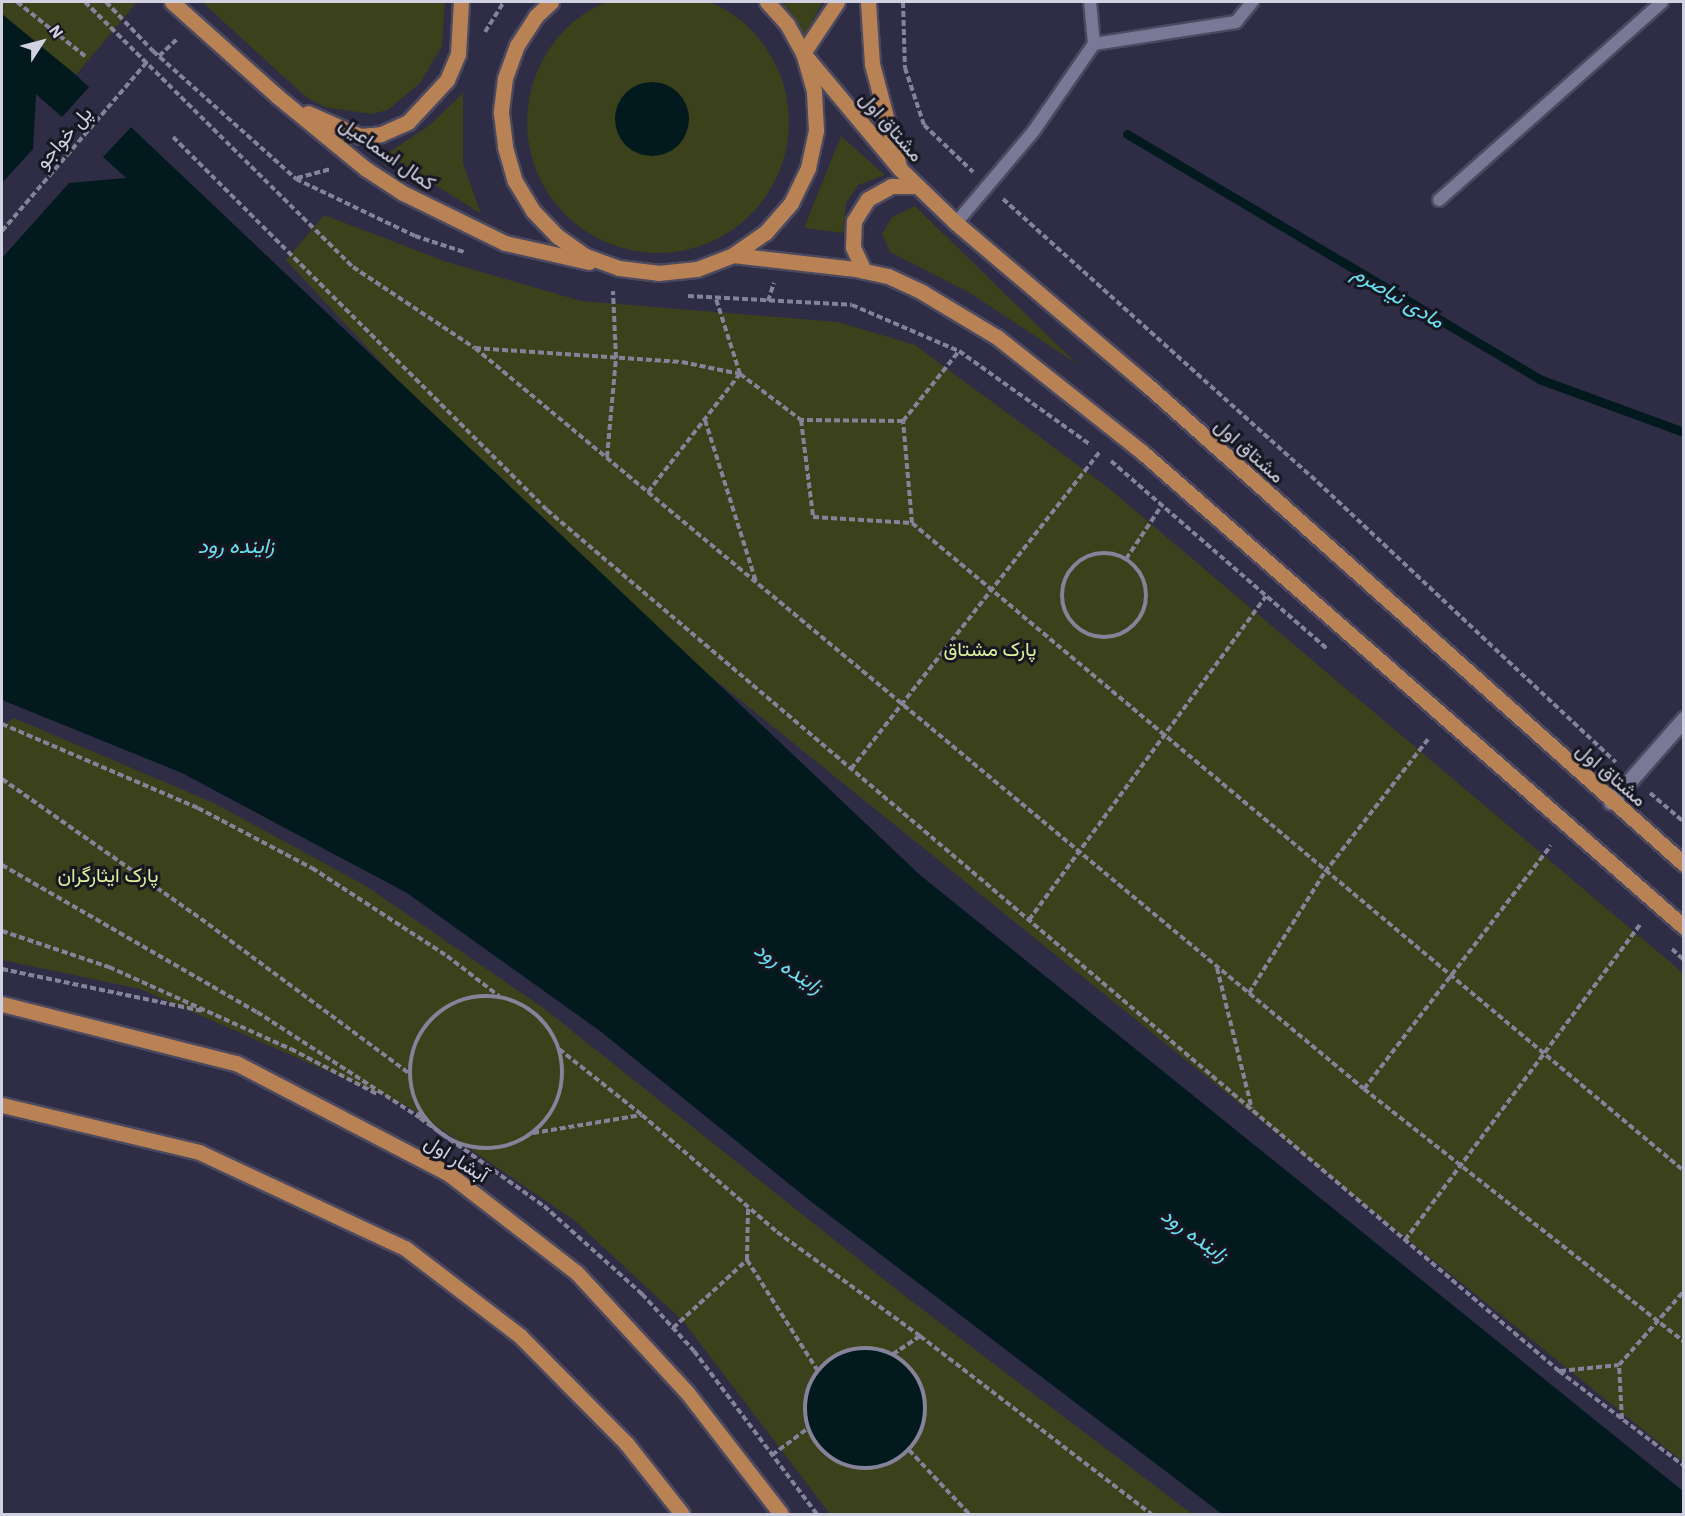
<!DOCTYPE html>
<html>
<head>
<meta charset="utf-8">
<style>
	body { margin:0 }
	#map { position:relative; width:1685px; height:1516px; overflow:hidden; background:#2f2c46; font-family:"IBM Plex Sans",Vazirmatn,sans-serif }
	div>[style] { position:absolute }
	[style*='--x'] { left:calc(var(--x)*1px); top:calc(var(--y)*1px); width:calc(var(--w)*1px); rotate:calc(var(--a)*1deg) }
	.green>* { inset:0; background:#3b411b }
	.round { border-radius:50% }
	.water>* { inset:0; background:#021a1e }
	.pier>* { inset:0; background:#2f2c46 }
	.stream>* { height:9px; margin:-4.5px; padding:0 4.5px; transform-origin:4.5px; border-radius:4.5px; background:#021a1e }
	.path>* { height:4px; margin-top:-2px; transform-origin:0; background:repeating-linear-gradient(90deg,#858399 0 6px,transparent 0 9px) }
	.path>.ring { margin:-2px; padding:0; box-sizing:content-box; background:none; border:4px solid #858399; border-radius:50% }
	.roads { filter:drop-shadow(2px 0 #4b495f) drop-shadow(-2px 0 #4b495f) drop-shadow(0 2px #4b495f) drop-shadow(0 -2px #4b495f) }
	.lane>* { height:12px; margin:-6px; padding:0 6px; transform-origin:6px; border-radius:6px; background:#797896 }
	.street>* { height:15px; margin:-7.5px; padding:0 7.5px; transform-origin:7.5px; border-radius:7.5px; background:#797896 }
	.primary>* { height:15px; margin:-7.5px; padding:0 7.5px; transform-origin:7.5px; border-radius:7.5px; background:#b98255 }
	.path-bridge>* { height:4px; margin-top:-2px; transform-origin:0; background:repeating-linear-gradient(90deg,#858399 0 6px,transparent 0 9px) }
	span { translate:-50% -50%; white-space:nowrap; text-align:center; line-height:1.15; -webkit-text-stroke:6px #171722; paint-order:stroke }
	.street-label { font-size:20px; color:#d2d1e2 }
	.park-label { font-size:20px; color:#deee9a }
	.water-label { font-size:21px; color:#6ce0f3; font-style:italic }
	.frame { position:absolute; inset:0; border:3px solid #d2d1e2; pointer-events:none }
	.north { position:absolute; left:12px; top:12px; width:60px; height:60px; -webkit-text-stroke:4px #171722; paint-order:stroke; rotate:54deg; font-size:16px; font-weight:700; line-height:24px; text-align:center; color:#d2d1e2 }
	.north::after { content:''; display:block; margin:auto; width:21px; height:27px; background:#d2d1e2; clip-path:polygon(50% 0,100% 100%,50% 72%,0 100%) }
</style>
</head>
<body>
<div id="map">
	<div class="green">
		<i class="round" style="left:527px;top:-9px;width:262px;height:262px"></i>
		<i style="clip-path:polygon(2px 2px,137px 2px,76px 75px,2px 16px)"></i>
		<i style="clip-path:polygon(202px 2px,445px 2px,442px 46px,420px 83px,388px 110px,371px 114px,325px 107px,306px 97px)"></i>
		<i style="clip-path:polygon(782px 2px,823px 2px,805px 34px)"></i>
		<i style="clip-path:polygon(463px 93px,463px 163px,481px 214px,387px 154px,431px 124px)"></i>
		<i style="clip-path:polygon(841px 136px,885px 175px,858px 185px,846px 203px,843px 233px,804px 228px)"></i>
		<i style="clip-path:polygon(915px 206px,1077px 364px,970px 293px,890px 252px,882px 234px,892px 217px)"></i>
		<i style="clip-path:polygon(324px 215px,447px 262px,581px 301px,838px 322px,915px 345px,1106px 486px,1683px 973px,1683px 1462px,557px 552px,286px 260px)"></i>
		<i style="clip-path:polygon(14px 718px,214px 803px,366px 886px,542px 1007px,910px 1300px,1192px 1514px,830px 1514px,683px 1321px,574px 1220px,407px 1106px,140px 989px,2px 960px,2px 726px)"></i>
	</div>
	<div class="water">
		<i style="clip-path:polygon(2px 14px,76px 75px,920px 875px,1683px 1491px,1683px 1514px,1222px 1514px,809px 1200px,600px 1031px,407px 893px,182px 773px,2px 700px)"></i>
		<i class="round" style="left:615px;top:82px;width:74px;height:74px"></i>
		<i class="round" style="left:805px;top:1348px;width:120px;height:120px"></i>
	</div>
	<div class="pier">
		<i style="clip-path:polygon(91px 85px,133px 125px,103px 157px,126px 178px,69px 183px,2px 258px,2px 183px,33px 149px,36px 94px,62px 117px)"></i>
	</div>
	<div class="stream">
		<i style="--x:1127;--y:134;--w:479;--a:30.7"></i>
		<i style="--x:1539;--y:379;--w:154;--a:20.1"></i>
	</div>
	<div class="path">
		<i style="--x:17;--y:2;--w:87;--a:38.5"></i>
		<i style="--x:85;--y:2;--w:377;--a:44.7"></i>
		<i style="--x:353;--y:267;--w:146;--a:33.6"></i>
		<i style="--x:475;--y:348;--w:1157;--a:39.81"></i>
		<i style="--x:1364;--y:1089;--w:408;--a:38.3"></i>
		<i style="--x:106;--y:2;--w:68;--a:46.2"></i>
		<i style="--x:153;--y:51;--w:192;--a:41.8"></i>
		<i style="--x:296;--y:179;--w:132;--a:25.6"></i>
		<i style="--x:415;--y:236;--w:52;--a:18.1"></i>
		<i style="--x:903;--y:2;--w:66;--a:88.3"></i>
		<i style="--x:905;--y:68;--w:60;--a:71.6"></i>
		<i style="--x:924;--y:125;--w:68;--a:43.8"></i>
		<i style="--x:485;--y:32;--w:36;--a:-58"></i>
		<i style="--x:159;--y:56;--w:26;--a:-43"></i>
		<i style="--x:173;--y:137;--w:528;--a:44.92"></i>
		<i style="--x:547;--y:510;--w:1329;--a:40.39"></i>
		<i style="--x:1559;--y:1371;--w:157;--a:37.2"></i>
		<i style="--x:297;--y:178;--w:34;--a:-15"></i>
		<i style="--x:1003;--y:199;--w:414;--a:42"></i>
		<i style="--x:1311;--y:476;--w:418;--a:43.2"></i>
		<i style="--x:688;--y:296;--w:164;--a:3.1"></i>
		<i style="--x:852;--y:305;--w:116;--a:23.3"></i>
		<i style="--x:959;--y:351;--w:162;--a:35.5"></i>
		<i style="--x:768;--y:301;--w:19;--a:-72"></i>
		<i style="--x:475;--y:348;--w:207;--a:3.9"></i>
		<i style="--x:682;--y:362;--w:59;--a:11.7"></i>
		<i style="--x:740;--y:374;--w:76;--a:37"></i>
		<i style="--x:705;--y:420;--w:170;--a:72.5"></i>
		<i style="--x:903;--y:421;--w:102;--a:-179.4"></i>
		<i style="--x:801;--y:420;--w:98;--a:82.9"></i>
		<i style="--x:813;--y:517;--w:99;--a:3.5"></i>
		<i style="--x:912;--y:523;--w:102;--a:-95"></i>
		<i style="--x:903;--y:421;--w:90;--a:-51.3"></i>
		<i style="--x:607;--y:457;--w:99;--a:-84.8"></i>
		<i style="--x:616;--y:358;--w:67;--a:-92.6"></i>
		<i style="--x:1111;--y:461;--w:286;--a:41"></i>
		<i style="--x:648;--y:492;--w:150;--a:-52.1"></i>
		<i style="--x:740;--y:374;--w:79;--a:-107.7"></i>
		<i style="--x:912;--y:523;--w:1008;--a:40.01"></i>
		<i class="ring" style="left:1062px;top:553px;width:80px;height:80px"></i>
		<i style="--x:1126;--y:559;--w:65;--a:-56.3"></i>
		<i style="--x:2;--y:724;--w:213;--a:23.2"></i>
		<i style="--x:198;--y:808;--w:129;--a:27.8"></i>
		<i style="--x:312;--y:868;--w:161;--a:33.1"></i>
		<i style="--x:447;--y:956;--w:66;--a:37.6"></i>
		<i style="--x:851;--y:769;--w:403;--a:-51.9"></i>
		<i style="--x:2;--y:779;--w:252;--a:35.1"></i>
		<i style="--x:208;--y:924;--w:252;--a:36.6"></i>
		<i style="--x:1650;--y:793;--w:45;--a:40.5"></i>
		<i style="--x:2;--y:865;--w:294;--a:30"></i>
		<i style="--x:257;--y:1012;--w:194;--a:33"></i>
		<i style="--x:420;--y:1118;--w:9;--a:-96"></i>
		<i style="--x:1029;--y:920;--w:401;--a:-53.8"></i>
		<i style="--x:2;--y:931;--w:113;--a:18.6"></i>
		<i style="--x:109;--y:967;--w:200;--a:24.3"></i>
		<i style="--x:291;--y:1049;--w:97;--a:27.6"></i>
		<i style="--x:1672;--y:949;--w:16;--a:43"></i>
		<i style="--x:1217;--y:968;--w:145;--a:76.1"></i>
		<i style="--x:2;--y:969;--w:205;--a:11.8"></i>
		<i style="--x:1249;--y:993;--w:143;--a:-57.9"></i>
		<i style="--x:1325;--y:872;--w:170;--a:-52.2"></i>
		<i class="ring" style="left:410px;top:996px;width:148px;height:148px"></i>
		<i style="--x:559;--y:1049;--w:106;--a:38.5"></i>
		<i style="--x:642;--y:1115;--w:179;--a:40.9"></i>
		<i style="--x:777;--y:1232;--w:177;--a:36"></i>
		<i style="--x:920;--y:1336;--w:34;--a:146"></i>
		<i style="--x:1364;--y:1089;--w:307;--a:-52.5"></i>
		<i style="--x:420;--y:1118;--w:152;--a:35.4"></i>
		<i style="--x:544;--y:1206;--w:132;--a:41.9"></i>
		<i style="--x:642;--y:1294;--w:77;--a:47.6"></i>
		<i style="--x:694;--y:1351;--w:204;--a:53"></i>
		<i style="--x:533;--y:1133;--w:110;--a:-9.4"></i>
		<i style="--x:1405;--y:1240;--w:395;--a:-53.3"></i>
		<i style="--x:747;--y:1260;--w:52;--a:-88.9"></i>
		<i style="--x:673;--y:1328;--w:100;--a:-42.6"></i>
		<i style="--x:747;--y:1260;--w:132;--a:57.4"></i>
		<i style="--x:920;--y:1336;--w:292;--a:37.6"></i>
		<i class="ring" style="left:805px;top:1348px;width:116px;height:116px"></i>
		<i style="--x:1560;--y:1371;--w:59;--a:-5.8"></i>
		<i style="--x:1622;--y:1419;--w:54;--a:-93.2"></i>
		<i style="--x:1619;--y:1365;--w:98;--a:-48.7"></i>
		<i style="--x:909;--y:1450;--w:88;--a:46.8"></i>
		<i style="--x:772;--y:1455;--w:44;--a:-36.6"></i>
	</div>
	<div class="roads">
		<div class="lane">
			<i style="--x:1094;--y:44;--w:144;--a:-8.8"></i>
			<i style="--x:1236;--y:22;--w:26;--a:-51"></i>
			<i style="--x:1439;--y:200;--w:298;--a:-41.6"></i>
			<i style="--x:956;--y:223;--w:119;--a:-49.8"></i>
			<i style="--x:1033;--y:132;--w:107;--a:-55.3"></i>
			<i style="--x:1094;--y:44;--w:42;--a:-95.4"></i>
		</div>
		<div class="street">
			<i style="--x:1611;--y:802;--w:111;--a:-48.7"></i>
		</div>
		<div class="primary">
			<i style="--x:172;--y:2;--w:141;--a:41.8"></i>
			<i style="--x:277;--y:96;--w:115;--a:39.4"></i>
			<i style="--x:366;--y:169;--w:44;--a:33"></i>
			<i style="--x:403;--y:193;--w:114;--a:26.1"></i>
			<i style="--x:505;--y:243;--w:86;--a:12.7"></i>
			<i style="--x:551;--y:2;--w:21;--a:137"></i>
			<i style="--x:536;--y:16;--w:35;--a:123"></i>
			<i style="--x:517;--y:45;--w:35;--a:110"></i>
			<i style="--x:505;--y:78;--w:35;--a:97"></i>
			<i style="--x:501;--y:113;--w:34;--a:83"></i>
			<i style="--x:505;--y:147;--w:35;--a:74"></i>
			<i style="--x:515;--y:181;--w:35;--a:59"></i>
			<i style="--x:533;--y:211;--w:35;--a:46"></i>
			<i style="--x:557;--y:236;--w:35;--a:35"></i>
			<i style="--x:586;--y:256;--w:35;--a:20"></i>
			<i style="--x:619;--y:268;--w:39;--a:7"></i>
			<i style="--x:658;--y:273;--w:39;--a:-6"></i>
			<i style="--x:697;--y:269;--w:39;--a:-21"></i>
			<i style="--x:733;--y:255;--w:39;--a:-35"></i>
			<i style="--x:765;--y:233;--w:40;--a:-49"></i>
			<i style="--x:791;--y:203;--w:39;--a:-64"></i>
			<i style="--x:808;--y:168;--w:39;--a:-78"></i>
			<i style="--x:816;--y:130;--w:39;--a:-93"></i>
			<i style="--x:814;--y:91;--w:40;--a:-106"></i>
			<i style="--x:803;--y:53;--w:33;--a:-119"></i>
			<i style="--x:787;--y:24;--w:30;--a:-132"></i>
			<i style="--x:868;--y:2;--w:62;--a:86.3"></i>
			<i style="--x:872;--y:64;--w:106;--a:75.2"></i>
			<i style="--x:803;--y:53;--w:151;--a:50.1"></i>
			<i style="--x:900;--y:169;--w:78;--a:44"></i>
			<i style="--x:956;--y:223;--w:249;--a:40.3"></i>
			<i style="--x:1146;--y:384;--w:721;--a:41.74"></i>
			<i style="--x:803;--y:53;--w:61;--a:-56.3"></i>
			<i style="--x:308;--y:113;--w:57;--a:23.9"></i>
			<i style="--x:360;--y:136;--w:21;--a:-5"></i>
			<i style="--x:381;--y:134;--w:30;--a:-24"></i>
			<i style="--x:408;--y:122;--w:57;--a:-47.1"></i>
			<i style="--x:447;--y:80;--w:28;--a:-67"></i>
			<i style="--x:458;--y:54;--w:52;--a:-86.7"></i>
			<i style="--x:733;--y:255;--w:123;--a:6.5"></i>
			<i style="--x:855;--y:269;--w:34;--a:12"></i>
			<i style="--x:888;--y:276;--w:38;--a:25"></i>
			<i style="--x:922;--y:292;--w:87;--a:31"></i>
			<i style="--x:997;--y:337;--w:185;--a:38.4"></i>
			<i style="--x:1142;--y:452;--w:721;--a:41.23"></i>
			<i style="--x:864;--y:271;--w:26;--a:-115"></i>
			<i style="--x:853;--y:247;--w:26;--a:-88"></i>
			<i style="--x:854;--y:221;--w:26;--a:-58"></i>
			<i style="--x:868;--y:199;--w:26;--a:-29"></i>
			<i style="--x:891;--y:186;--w:26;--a:0"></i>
			<i style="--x:2;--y:1004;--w:241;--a:14.2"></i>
			<i style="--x:236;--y:1063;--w:240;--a:27.5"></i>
			<i style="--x:449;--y:1174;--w:160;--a:37.7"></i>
			<i style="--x:576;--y:1272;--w:162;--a:47.3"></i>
			<i style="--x:686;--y:1391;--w:155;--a:52.3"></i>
			<i style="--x:2;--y:1105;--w:203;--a:13.4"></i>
			<i style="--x:199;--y:1152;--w:227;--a:25"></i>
			<i style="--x:405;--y:1248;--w:145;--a:37.4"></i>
			<i style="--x:520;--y:1336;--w:151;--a:45.3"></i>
			<i style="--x:626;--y:1443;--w:90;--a:51.7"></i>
		</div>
	</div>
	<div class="path-bridge">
		<i style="--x:2;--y:231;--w:223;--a:-49.4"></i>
	</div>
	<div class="street-label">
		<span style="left:892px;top:126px;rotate:49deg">مشتاق اول</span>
		<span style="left:63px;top:137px;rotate:-49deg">پل خواجو</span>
		<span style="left:388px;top:153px;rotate:35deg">کمال اسماعیل</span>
		<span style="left:1250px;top:450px;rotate:42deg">مشتاق اول</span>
		<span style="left:1612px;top:774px;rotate:41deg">مشتاق اول</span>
		<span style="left:457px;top:1158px;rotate:32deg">آبشار اول</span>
	</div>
	<div class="park-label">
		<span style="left:990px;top:648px">پارک مشتاق</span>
		<span style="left:108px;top:874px">پارک ایثارگران</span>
	</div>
	<div class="water-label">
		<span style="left:1399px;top:296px;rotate:31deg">مادی نیاصرم</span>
		<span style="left:236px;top:545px">زاینده رود</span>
		<span style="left:789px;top:967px;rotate:33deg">زاینده رود</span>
		<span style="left:1195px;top:1234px;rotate:36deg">زاینده رود</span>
	</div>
	<div class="frame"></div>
	<div class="north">N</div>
</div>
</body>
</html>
